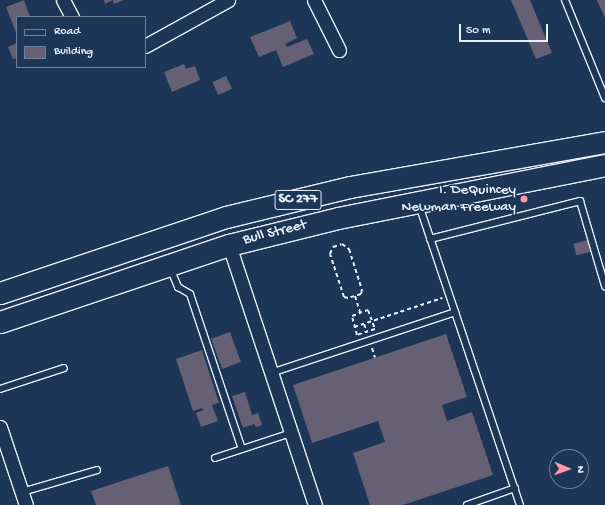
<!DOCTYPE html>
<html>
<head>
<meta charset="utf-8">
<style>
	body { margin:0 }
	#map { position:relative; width:605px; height:505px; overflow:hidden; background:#1d3557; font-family:"Gochi Hand",sans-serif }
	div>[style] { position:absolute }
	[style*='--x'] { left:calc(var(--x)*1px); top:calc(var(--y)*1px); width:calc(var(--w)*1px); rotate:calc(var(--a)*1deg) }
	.building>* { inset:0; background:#656073; transform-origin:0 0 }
	.path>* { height:2px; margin-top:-1px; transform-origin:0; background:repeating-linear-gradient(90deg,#e8f1f8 0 4px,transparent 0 7px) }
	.roads { filter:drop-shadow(1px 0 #e8f1f8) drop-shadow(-1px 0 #e8f1f8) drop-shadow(0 1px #e8f1f8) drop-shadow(0 -1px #e8f1f8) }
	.service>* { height:6px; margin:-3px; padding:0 3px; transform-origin:3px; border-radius:3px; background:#1d3557 }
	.minor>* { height:13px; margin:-6.5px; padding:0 6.5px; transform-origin:6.5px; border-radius:6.5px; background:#1d3557 }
	.trunk>* { height:21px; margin:-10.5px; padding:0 10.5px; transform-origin:10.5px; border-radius:10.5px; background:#1d3557 }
	.dots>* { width:11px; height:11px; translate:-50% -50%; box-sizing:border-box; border:2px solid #1d3557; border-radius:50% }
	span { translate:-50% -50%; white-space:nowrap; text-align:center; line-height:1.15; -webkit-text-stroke:3px #1d3557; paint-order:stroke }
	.shield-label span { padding:1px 3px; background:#1d3557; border:1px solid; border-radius:3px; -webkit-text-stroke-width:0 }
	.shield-label { font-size:14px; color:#e8f1f8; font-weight:700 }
	.poi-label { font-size:15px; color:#e8f1f8 }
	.right { translate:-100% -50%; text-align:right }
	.street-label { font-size:15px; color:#e8f1f8 }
	.legend { position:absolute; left:16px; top:16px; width:130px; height:52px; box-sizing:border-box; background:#1d3557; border:1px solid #6e8097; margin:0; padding:5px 7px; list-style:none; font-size:12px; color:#e8f1f8 }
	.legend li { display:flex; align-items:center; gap:8px; height:20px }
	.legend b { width:20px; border:1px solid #6e8097 }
	.north { position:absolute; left:549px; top:449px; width:40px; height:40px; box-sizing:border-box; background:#1d3557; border:1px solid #6e8097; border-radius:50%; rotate:92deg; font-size:11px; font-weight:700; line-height:16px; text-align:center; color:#e8f1f8 }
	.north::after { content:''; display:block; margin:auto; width:14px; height:18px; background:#ff9aa2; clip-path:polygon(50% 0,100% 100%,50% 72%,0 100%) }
	.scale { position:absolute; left:459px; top:24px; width:89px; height:18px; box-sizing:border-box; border:2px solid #e8f1f8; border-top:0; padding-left:5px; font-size:12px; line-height:14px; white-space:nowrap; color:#e8f1f8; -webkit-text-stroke:3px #1d3557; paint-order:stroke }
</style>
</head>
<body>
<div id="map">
	<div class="building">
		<i style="clip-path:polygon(24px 0,30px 17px,17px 17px,17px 35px,6px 7px)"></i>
		<i style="clip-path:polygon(104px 0,124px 0,114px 4px,113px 0,105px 4px)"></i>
		<i style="clip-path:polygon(511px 0,530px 0,552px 53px,536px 59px)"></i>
		<i style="clip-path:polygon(597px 0,605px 0,605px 18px)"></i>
		<i style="clip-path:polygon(290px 21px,297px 38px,285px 44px,287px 47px,307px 39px,314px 54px,283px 67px,276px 50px,259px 57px,250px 37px)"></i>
		<i style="clip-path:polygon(17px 43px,17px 58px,13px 59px,8px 47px)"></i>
		<i style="clip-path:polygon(184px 64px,186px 69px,195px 66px,200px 80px,172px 92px,164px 72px)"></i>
		<i style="left:226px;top:76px;width:14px;height:15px;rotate:65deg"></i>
		<i style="left:588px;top:240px;width:12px;height:15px;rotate:76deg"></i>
		<i style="left:230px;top:332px;width:32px;height:20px;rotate:70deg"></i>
		<i style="clip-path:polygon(446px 334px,467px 397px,442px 405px,447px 421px,472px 412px,493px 475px,403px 505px,370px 505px,353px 453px,385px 442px,378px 421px,312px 443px,293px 385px)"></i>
		<i style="clip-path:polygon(202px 350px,219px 403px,212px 405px,218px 421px,201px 427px,196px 413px,203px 410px,202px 408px,193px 411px,176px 359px)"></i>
		<i style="clip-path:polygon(245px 392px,252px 415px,258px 413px,262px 425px,256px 427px,254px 424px,243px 428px,232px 396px)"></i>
		<i style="clip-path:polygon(168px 466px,181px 505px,96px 505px,91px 491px)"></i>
	</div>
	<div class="path">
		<i style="--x:342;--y:244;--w:9;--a:36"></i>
		<i style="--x:349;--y:249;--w:43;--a:72.4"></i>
		<i style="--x:362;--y:290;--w:4;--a:104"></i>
		<i style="--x:361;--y:294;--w:14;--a:163"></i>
		<i style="--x:348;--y:298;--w:4;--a:-166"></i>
		<i style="--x:344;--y:297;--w:45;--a:-108"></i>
		<i style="--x:330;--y:254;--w:8;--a:-67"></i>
		<i style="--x:333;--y:247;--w:9;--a:-18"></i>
		<i style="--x:355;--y:296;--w:17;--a:73"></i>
		<i style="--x:368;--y:310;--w:20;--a:70"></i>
		<i style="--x:375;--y:329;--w:19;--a:162"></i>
		<i style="--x:357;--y:335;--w:20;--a:-105"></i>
		<i style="--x:352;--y:316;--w:17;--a:-21"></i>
		<i style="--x:364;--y:324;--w:9;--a:69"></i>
		<i style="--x:354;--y:327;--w:93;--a:-18.2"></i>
		<i style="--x:372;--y:348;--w:10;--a:73"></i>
	</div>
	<div class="roads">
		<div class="service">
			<i style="--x:565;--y:0;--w:106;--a:67.8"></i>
			<i style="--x:419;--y:205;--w:317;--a:71.4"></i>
			<i style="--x:430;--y:239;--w:155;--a:-14.2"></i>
			<i style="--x:580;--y:201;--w:89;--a:73.6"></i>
			<i style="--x:170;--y:268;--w:21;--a:67"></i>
			<i style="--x:178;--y:287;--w:14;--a:30"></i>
			<i style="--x:190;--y:294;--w:163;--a:71.5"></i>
			<i style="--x:271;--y:373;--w:194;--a:-18.3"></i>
			<i style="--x:0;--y:389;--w:67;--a:-18.2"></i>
			<i style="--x:215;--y:458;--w:80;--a:-18.2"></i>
			<i style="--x:22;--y:492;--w:78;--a:-16.3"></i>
			<i style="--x:467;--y:505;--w:51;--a:-19.5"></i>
		</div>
		<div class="minor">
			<i style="--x:63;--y:0;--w:19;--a:62"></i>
			<i style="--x:314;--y:0;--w:56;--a:63.4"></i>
			<i style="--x:145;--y:46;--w:95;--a:-29"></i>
			<i style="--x:229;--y:245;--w:274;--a:71.7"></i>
			<i style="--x:0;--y:427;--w:82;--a:71.6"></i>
		</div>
		<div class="trunk">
			<i style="--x:0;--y:293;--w:238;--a:-18.6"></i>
			<i style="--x:226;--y:217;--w:128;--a:-13.6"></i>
			<i style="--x:350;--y:187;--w:259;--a:-10"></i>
			<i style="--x:0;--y:322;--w:242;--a:-18.6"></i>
			<i style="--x:229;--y:245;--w:112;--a:-13.9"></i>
			<i style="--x:338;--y:218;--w:272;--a:-11.2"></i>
		</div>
	</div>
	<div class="dots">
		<i style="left:524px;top:199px;background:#ff9aa2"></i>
	</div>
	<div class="shield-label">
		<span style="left:298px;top:200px">SC 277</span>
	</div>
	<div class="poi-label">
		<span class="right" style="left:516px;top:199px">I. DeQuincey<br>Newman Freeway</span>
	</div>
	<div class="street-label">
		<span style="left:275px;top:233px;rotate:-14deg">Bull Street</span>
	</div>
	<ul class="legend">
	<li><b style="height:5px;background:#1d3557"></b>Road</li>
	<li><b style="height:11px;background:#656073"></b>Building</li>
	</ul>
	<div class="north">N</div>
	<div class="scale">50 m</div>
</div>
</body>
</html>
